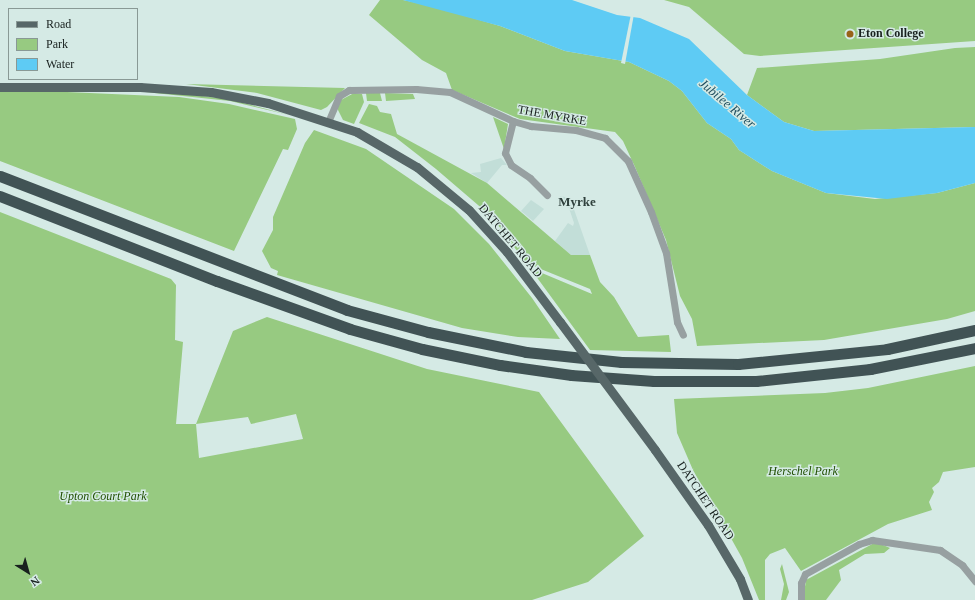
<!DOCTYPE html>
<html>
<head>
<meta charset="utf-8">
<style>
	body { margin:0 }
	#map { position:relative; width:975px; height:600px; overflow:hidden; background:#d5eae5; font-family:Georgia,serif }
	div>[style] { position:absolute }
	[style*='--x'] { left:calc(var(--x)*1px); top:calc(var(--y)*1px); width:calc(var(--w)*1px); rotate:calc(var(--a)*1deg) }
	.built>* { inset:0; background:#c2ded8 }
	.green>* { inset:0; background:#97ca81 }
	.water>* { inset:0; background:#5ecbf4 }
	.pier>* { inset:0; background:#d5eae5 }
	.minor>* { height:7px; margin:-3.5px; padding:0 3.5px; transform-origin:3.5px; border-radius:3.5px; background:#97a0a1 }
	.major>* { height:9px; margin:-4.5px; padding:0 4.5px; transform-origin:4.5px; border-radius:4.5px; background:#576768 }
	.highway>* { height:11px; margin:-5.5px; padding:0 5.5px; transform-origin:5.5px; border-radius:5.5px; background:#415355 }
	.major-bridge>* { height:9px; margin:-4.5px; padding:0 4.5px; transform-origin:4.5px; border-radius:4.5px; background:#576768 }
	.dots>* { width:11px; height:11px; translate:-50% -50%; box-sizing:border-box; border:2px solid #d5eae5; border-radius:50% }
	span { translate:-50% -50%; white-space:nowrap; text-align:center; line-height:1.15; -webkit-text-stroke:3px #d5eae5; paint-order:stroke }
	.poi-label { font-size:12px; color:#18201e; font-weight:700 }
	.left { translate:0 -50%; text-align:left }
	.street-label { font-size:12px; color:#18201e }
	.park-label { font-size:12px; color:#204f00; font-style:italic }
	.water-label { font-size:13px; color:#1f4e5f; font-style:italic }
	.neighbourhood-label { font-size:13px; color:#2f403c; font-weight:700 }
	.legend { position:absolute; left:8px; top:8px; width:130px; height:72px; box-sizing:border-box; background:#d5eae5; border:1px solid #899995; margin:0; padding:5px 7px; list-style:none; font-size:12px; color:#18201e }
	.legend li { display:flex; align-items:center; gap:8px; height:20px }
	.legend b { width:20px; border:1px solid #899995 }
	.north { position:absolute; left:8px; top:552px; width:40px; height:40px; -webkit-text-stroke:3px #d5eae5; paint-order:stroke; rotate:143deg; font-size:11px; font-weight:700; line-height:16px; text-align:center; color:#18201e }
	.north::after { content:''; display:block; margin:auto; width:14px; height:18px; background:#18201e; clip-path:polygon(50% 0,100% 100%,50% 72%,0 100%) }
</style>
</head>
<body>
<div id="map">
	<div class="built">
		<i style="clip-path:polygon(501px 158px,507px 165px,502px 165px,487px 183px,471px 173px,481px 172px,480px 164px)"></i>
		<i style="clip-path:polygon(560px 196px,570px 198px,590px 255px,571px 255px,555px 241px,568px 223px,573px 226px,574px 223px,569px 208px,558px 203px)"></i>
		<i style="clip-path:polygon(531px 200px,544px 209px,533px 221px,521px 211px)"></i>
	</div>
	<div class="green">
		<i style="clip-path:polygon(380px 0,403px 0,432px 6px,500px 26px,565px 51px,629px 62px,669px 81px,682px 91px,707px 123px,731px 139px,739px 150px,772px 171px,826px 193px,875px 199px,937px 193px,975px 183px,975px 311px,947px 319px,824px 340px,697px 346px,692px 319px,680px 296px,666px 240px,635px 167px,623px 141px,615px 132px,520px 119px,452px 90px,446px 73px,422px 60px,369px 15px)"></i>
		<i style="clip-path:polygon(664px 0,975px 0,975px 41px,760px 56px,744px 54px,689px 7px)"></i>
		<i style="clip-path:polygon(975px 47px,975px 127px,814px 131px,784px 122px,747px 95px,757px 68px,880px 59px,955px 48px)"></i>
		<i style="clip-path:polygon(186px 84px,345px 88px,327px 107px,321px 110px,257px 93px)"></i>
		<i style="clip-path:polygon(0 89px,179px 97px,229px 104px,295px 119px,297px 129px,288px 150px,283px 149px,234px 251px,0 161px)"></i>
		<i style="clip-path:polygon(145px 92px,176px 93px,228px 99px,289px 115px,230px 101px)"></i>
		<i style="clip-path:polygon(354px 93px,362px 94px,364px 102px,354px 124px,343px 120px,337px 108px,341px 100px)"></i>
		<i style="clip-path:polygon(366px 93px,380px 93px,382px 101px,367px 101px)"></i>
		<i style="clip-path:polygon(385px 93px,413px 94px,415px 99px,386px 101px)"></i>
		<i style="clip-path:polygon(369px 104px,377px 106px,380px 112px,391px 114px,397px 134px,487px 183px,571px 255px,590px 255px,600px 282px,614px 297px,638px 337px,669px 335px,671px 352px,590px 350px,530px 268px,592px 294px,590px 289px,526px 263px,492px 217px,436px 169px,395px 137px,359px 123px)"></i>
		<i style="clip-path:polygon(493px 117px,508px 124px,504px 149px)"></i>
		<i style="clip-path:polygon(314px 130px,366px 149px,454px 209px,489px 244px,532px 298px,560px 339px,518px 337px,462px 328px,277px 275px,278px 271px,271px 268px,262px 251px,273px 230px,273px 217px,305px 143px)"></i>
		<i style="clip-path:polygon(evenodd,0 212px,171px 279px,176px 285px,175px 340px,183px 342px,176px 424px,196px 424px,233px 331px,267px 317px,427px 369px,539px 392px,644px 536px,588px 582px,532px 600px,0 600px,0 212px,296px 414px,303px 439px,199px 458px,196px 424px,248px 417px,251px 424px,296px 414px)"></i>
		<i style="clip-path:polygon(975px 366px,975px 467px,943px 472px,939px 482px,932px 488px,934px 492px,929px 502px,932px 510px,888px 524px,801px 571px,785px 548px,770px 554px,765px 560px,765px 600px,759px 600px,742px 558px,693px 470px,677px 433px,674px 399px,825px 393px,868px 388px)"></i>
		<i style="clip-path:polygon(876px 542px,890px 548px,884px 553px,865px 554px,839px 570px,841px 580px,826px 600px,803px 600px,806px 580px)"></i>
		<i style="clip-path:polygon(782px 564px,789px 592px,786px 600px,781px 600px,784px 584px,780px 569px)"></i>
	</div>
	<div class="water">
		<i style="clip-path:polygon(403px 0,572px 0,617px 15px,640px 18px,689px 39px,747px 95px,784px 122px,814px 131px,975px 127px,975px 183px,937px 193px,887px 199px,826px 193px,772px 171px,739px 150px,731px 139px,707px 123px,682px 91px,669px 81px,629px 62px,565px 51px,500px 26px)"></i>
	</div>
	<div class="pier">
		<i style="clip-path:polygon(631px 14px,634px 14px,625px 64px,621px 63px)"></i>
	</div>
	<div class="minor">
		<i style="--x:513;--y:121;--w:33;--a:104"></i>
		<i style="--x:505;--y:153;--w:13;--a:63"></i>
		<i style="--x:511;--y:165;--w:23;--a:34"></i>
		<i style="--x:530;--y:178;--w:24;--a:45"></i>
		<i style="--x:328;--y:122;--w:28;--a:-67"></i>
		<i style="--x:339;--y:96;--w:12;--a:-31"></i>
		<i style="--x:349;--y:90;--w:67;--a:-0.9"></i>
		<i style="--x:416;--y:89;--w:34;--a:5"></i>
		<i style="--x:450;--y:92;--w:69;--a:24.7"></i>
		<i style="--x:513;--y:121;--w:19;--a:16"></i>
		<i style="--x:531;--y:126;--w:45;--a:5.1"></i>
		<i style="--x:576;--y:130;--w:30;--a:15"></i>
		<i style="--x:605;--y:138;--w:33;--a:45"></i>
		<i style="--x:628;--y:161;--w:56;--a:65.7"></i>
		<i style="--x:651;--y:212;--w:44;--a:69.9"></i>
		<i style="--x:666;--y:253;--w:70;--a:80.9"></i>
		<i style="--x:677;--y:322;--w:14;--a:65"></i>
		<i style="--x:801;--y:600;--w:17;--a:-90"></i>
		<i style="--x:801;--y:583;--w:10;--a:-66"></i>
		<i style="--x:805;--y:574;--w:62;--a:-29.1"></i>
		<i style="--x:859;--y:544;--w:14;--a:-17"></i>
		<i style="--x:872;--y:540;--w:69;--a:8.4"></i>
		<i style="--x:940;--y:550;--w:27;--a:34"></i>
		<i style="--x:962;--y:565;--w:21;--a:51"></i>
	</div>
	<div class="major">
		<i style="--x:0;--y:87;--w:140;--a:0"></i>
		<i style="--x:140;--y:87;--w:71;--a:4"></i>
		<i style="--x:211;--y:92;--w:58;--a:10.9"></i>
		<i style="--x:268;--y:103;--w:94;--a:18"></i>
		<i style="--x:357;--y:132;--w:69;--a:30.3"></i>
		<i style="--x:417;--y:167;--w:67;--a:39.6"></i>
		<i style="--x:469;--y:210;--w:57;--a:47.9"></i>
		<i style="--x:507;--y:252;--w:88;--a:52.9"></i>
		<i style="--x:655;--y:450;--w:92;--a:54.8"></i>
		<i style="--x:708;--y:525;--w:63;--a:59.3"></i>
		<i style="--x:740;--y:579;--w:22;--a:69"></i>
	</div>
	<div class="highway">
		<i style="--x:0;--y:176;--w:372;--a:21.1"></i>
		<i style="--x:347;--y:310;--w:84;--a:15.2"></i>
		<i style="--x:428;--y:332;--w:100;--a:11.5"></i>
		<i style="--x:526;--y:352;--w:96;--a:6"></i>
		<i style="--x:621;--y:362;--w:117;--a:1"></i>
		<i style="--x:738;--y:364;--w:150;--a:-5.7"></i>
		<i style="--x:887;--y:349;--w:90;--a:-12.2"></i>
		<i style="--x:0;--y:196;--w:233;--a:21.4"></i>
		<i style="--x:217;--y:281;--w:141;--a:19.8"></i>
		<i style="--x:350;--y:329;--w:75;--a:15.5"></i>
		<i style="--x:422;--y:349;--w:80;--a:11.6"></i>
		<i style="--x:500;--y:365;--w:72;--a:8"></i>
		<i style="--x:571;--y:375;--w:83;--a:4.1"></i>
		<i style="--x:654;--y:381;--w:102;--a:0"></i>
		<i style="--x:756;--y:381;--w:115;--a:-6"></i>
		<i style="--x:870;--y:369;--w:107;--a:-11.3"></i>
	</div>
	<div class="major-bridge">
		<i style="--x:560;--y:322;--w:159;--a:53.4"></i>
	</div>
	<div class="dots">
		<i style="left:850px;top:34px;background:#986319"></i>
	</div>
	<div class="poi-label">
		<span class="left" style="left:858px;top:34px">Eton College</span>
	</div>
	<div class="street-label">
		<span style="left:552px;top:116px;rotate:10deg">THE MYRKE</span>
		<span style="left:510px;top:241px;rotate:50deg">DATCHET ROAD</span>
		<span style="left:705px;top:501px;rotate:56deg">DATCHET ROAD</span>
	</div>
	<div class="park-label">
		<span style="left:803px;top:472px">Herschel Park</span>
		<span style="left:103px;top:497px">Upton Court Park</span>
	</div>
	<div class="water-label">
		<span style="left:727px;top:104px;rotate:40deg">Jubilee River</span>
	</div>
	<div class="neighbourhood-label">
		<span style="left:577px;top:202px">Myrke</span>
	</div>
	<ul class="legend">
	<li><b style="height:5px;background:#576768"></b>Road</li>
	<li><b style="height:11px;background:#97ca81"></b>Park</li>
	<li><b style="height:11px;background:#5ecbf4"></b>Water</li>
	</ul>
	<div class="north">N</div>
</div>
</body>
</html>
